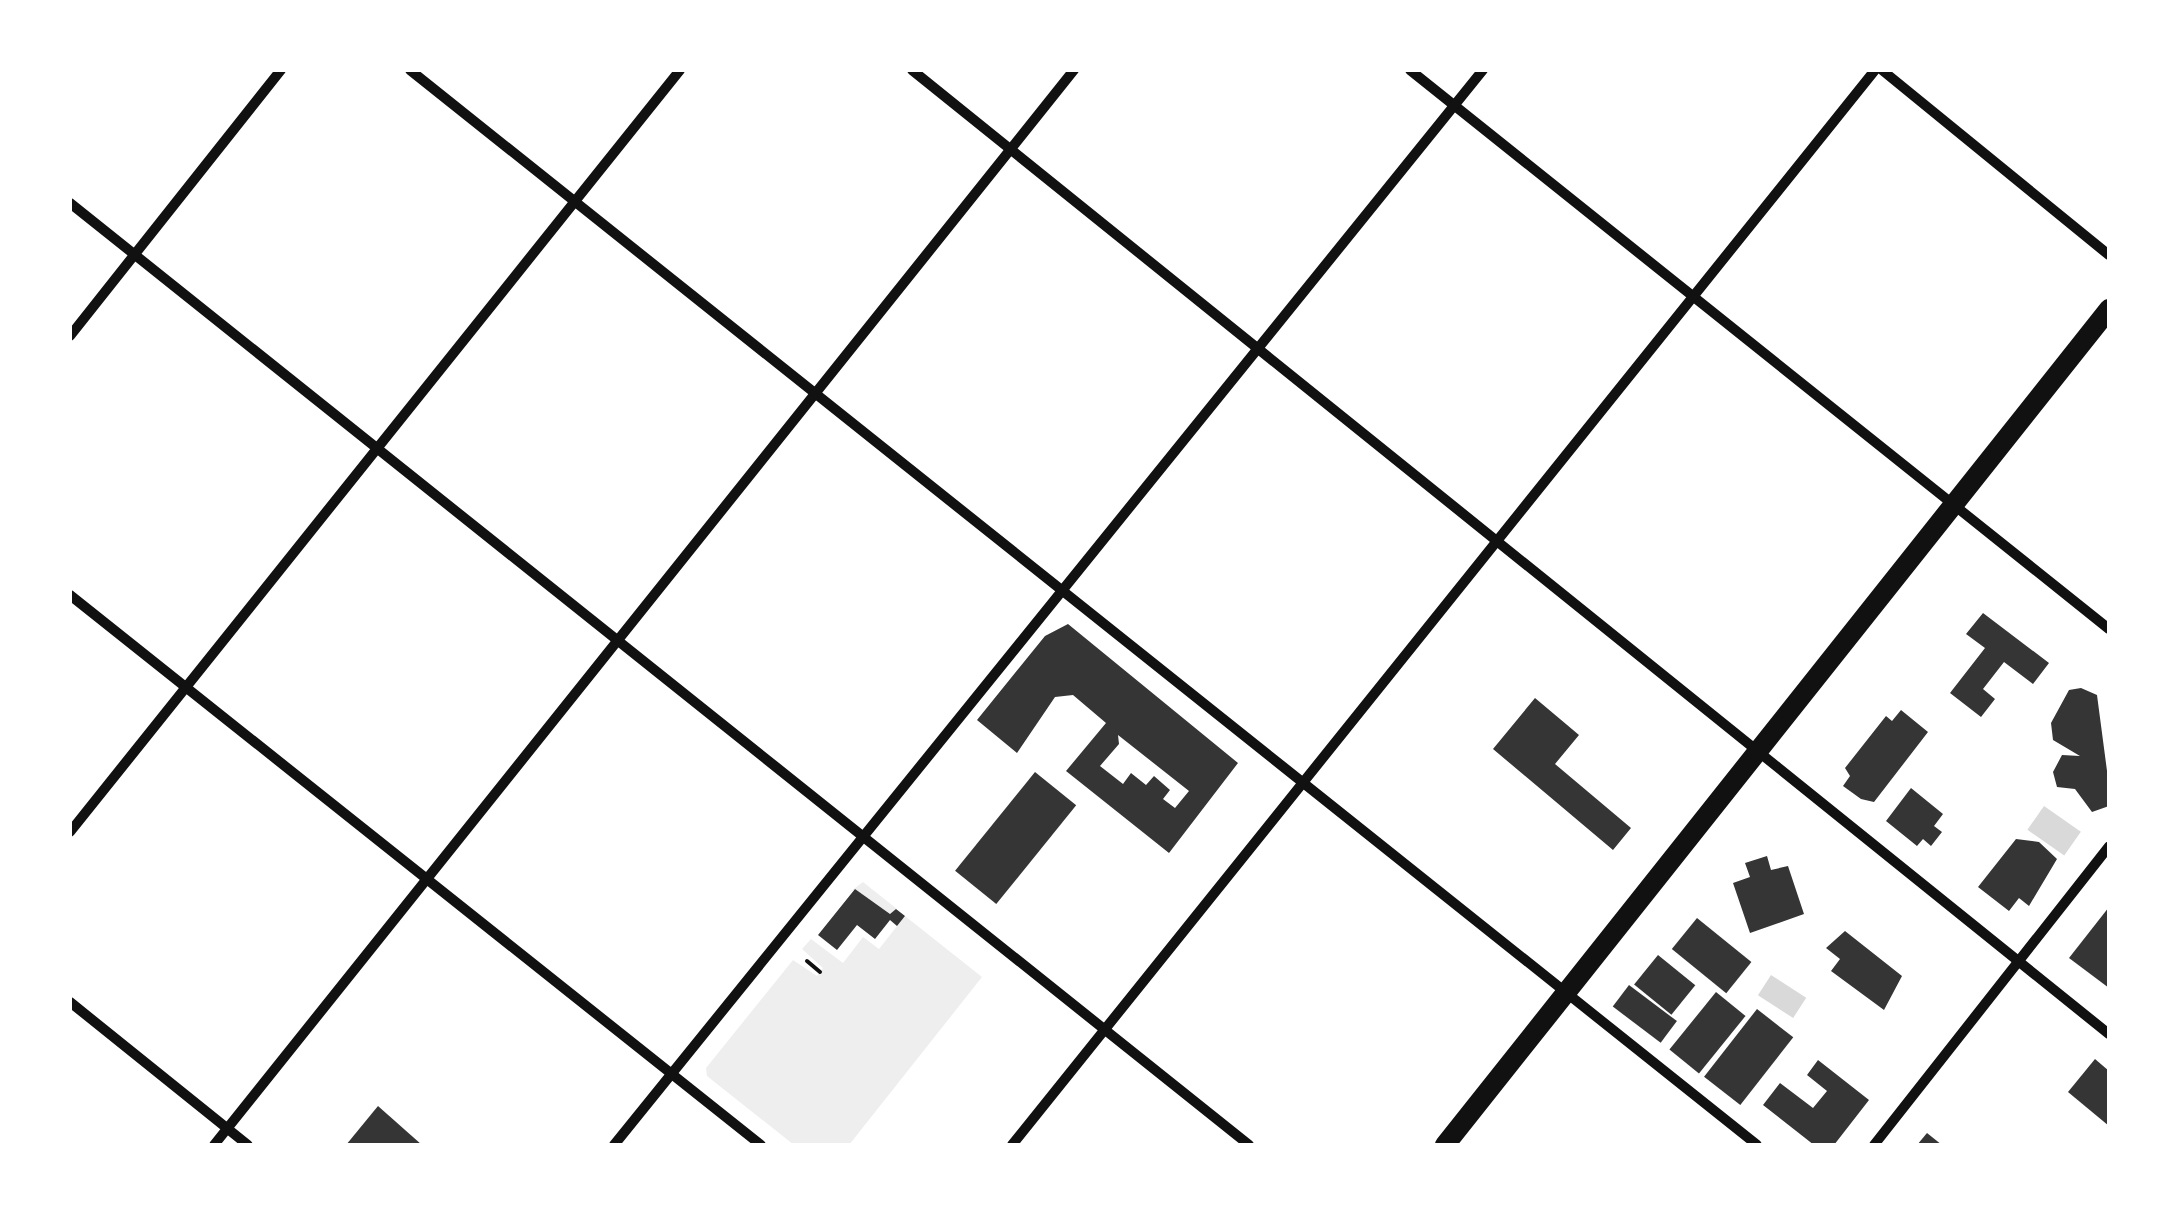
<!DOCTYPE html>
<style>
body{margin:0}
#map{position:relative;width:2179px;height:1215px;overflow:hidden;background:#fff;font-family:Roboto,sans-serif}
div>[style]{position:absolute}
.green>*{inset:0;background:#eee}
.water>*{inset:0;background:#d9d9d9;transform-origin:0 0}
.building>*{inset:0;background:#353535;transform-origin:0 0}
.path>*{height:4px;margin:-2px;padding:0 2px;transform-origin:2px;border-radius:2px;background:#111}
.minor>*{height:10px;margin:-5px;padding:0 5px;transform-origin:5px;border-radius:5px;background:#111}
.primary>*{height:20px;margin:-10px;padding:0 10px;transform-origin:10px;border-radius:10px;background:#111}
span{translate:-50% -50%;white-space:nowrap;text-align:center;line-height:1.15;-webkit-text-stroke:9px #fff;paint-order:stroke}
.frame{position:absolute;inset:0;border:72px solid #fff;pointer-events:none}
</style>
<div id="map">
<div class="green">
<div style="clip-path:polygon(863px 882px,897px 909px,890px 914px,855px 889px,847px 894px)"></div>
<div style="clip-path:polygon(905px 916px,982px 977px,849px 1145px,794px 1145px,707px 1076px,706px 1068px,793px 960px,817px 976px,823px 968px,802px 949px,811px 939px,843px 963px,863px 937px,879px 949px)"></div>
</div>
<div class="water">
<div style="left:2044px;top:806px;width:45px;height:29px;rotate:35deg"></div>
<div style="left:1771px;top:975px;width:42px;height:24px;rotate:33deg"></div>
</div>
<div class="building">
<div style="clip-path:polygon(1983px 613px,2049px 663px,2033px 684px,2004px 662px,1983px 689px,1995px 699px,1981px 717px,1950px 693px,1985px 648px,1966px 634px)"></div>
<div style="clip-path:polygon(evenodd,1068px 624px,1238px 763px,1169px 853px,1066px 771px,1106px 723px,1073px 695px,1055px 697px,1017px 753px,977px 720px,1045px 636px,1068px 624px,1118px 735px,1189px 791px,1175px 808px,1163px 799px,1170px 790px,1154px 776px,1146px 785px,1131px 773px,1123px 784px,1100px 766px,1119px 744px,1118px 735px)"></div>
<div style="clip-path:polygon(2081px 688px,2097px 695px,2109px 786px,2109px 806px,2092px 812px,2075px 789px,2057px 787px,2053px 772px,2062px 755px,2080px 756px,2053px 740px,2051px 723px,2069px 690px)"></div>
<div style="clip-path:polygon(1535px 698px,1579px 735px,1555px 764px,1631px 828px,1613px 850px,1493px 749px)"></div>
<div style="clip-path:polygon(1901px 710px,1928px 732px,1874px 802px,1861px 799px,1843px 786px,1850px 776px,1845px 768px,1886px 716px,1892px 721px)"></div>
<div style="left:1035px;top:772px;width:53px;height:127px;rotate:39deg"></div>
<div style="clip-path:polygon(1911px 788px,1943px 814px,1934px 826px,1942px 832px,1931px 846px,1923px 839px,1917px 846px,1886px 821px)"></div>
<div style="clip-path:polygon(2016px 839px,2039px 842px,2057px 859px,2029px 906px,2019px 898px,2009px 911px,1978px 887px)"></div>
<div style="clip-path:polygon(1767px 856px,1771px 870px,1788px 866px,1804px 914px,1750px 933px,1733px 883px,1750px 877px,1745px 863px)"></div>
<div style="clip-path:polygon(855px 889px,890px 914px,896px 909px,905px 916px,897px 926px,890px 920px,875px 939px,857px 925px,837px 950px,818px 935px)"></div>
<div style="clip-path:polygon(2109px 907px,2109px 988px,2069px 958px)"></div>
<div style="left:1697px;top:918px;width:70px;height:40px;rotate:39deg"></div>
<div style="clip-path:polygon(1845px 931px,1902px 976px,1884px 1010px,1831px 971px,1840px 959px,1826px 948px)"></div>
<div style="left:1658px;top:955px;width:48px;height:38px;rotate:39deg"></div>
<div style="left:1629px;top:985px;width:60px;height:27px;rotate:37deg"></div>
<div style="left:1716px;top:992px;width:38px;height:74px;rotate:39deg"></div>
<div style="left:1757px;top:1009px;width:46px;height:86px;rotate:38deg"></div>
<div style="clip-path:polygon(2095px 1059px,2109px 1071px,2109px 1126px,2068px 1092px)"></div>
<div style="clip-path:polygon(1818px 1060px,1869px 1100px,1834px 1145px,1814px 1145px,1763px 1105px,1780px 1083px,1813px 1108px,1827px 1091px,1807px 1075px)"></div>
<div style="clip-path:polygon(378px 1106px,422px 1145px,346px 1145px)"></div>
<div style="clip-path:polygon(1927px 1133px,1942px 1145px,1917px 1145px)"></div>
</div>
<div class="path">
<div style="left:807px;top:961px;width:17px;rotate:40deg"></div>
</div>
<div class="minor">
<div style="left:410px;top:70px;width:1723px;rotate:38.59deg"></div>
<div style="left:912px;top:70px;width:1537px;rotate:38.85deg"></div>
<div style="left:1410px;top:70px;width:895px;rotate:38.65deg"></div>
<div style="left:1882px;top:70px;width:293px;rotate:39.2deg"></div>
<div style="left:70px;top:203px;width:1509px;rotate:38.62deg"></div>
<div style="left:70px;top:336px;width:340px;rotate:-51.6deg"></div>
<div style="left:70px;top:595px;width:883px;rotate:38.52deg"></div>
<div style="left:70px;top:832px;width:976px;rotate:-51.32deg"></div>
<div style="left:70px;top:1002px;width:228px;rotate:38.8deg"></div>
<div style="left:214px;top:1145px;width:1377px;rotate:-51.34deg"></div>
<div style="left:614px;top:1145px;width:1382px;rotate:-51.05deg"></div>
<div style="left:1012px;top:1145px;width:1379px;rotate:-51.24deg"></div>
<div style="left:1874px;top:1145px;width:380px;rotate:-51.8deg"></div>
</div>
<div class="primary">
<div style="left:1445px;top:1145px;width:1068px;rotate:-51.54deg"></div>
</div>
<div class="frame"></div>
</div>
